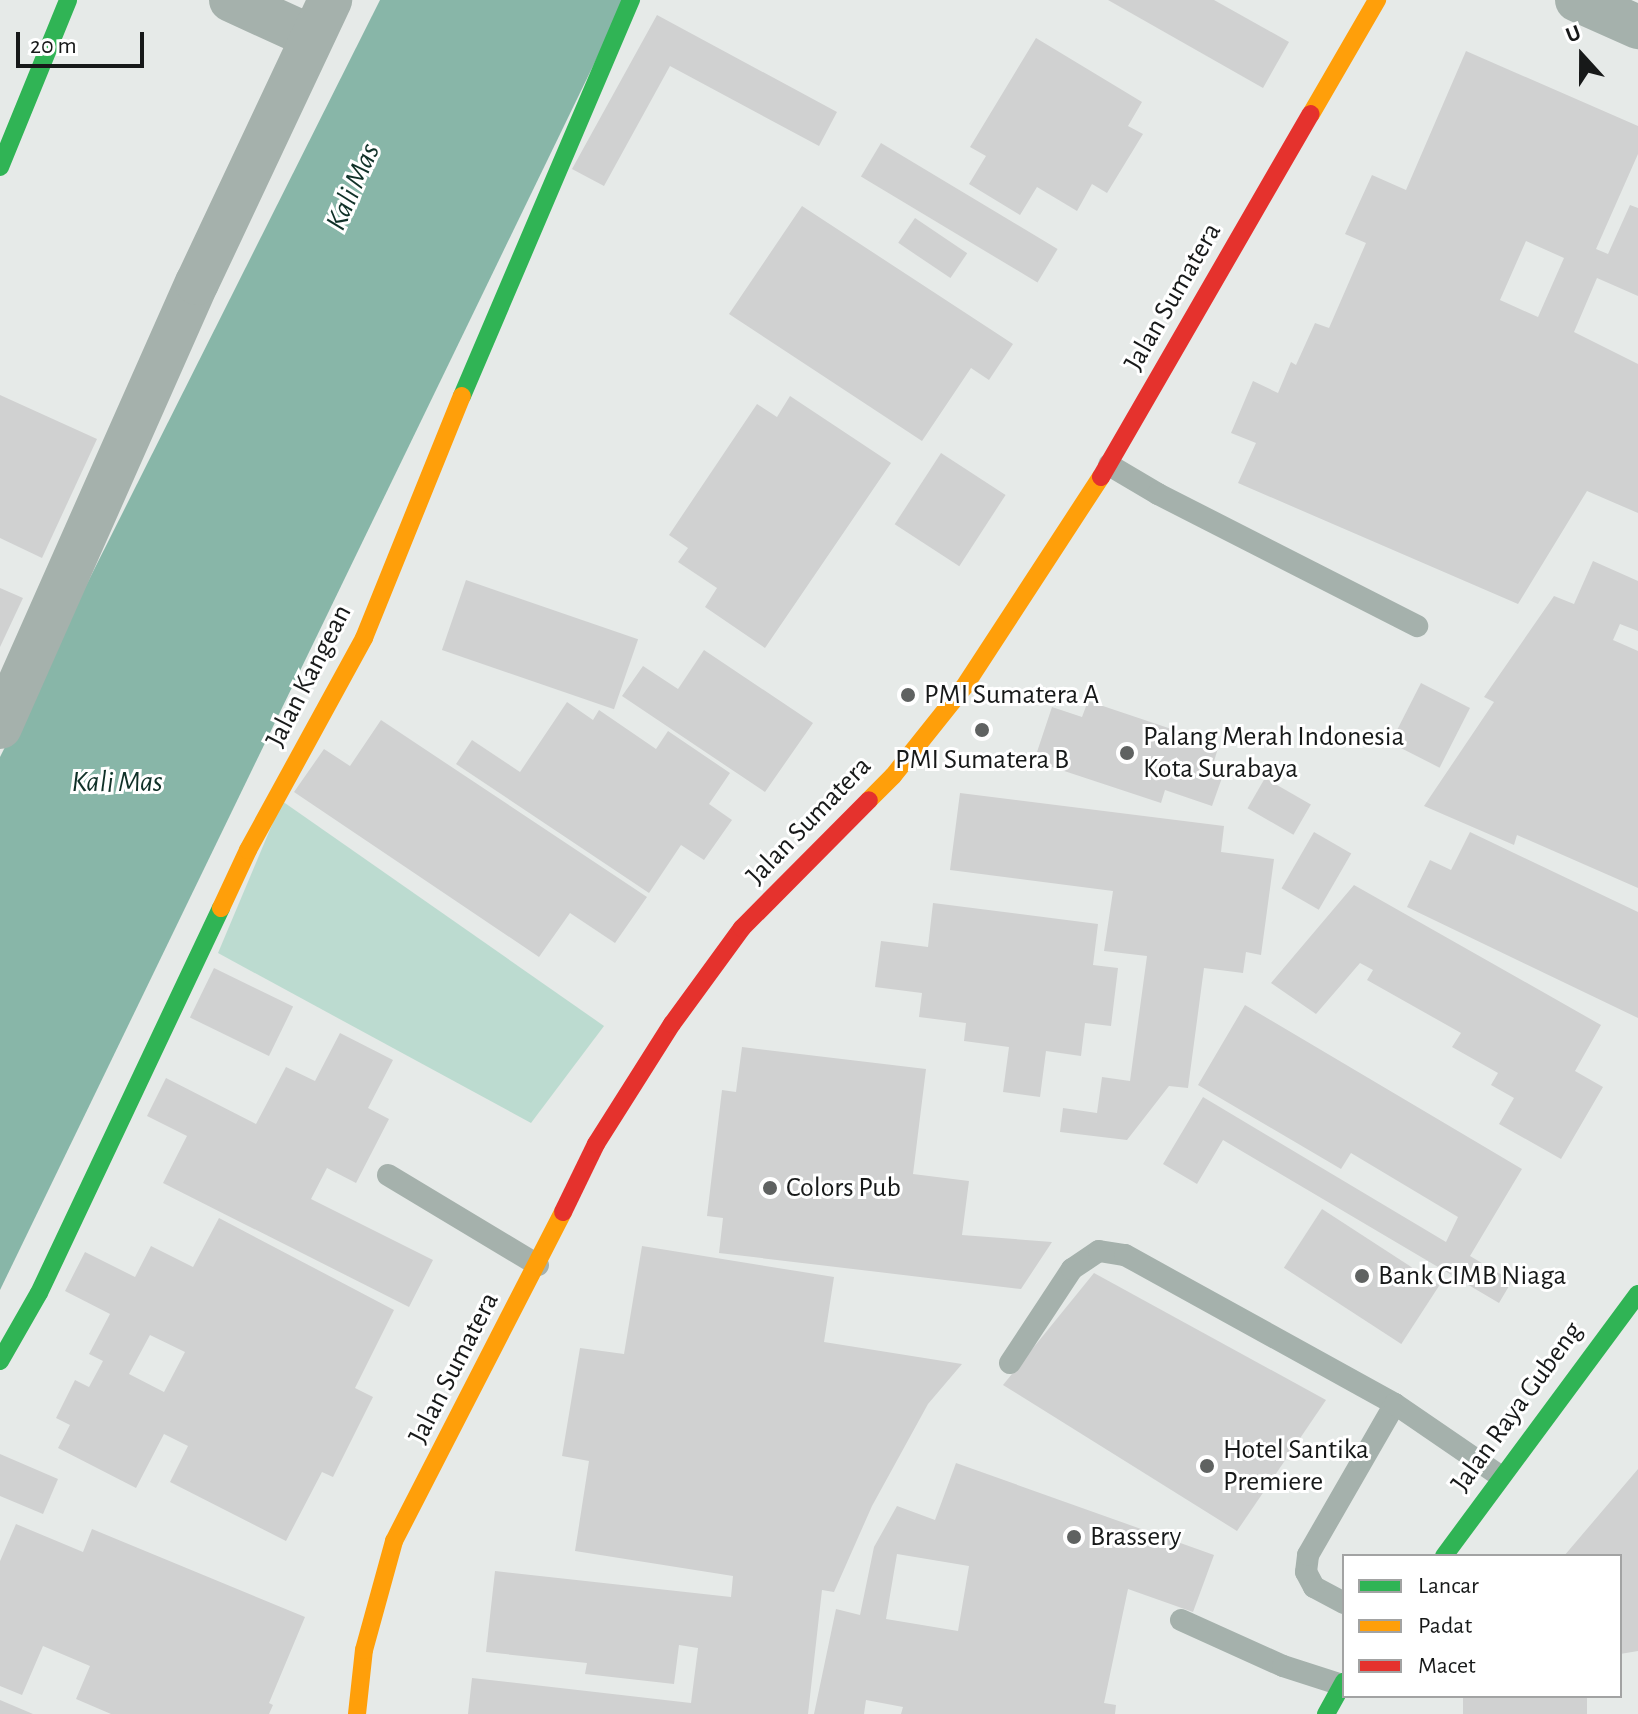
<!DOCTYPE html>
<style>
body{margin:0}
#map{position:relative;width:1638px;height:1714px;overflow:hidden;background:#e6eae8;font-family:"Alegreya Sans",sans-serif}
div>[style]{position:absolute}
.green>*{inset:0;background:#bcdbd0}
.water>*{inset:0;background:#88b6a8}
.building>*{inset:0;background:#d0d1d1;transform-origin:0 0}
.lane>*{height:22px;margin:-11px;padding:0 11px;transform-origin:11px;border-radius:11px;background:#a5b1ac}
.street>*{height:44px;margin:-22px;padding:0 22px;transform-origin:22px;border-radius:22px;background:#a5b1ac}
.fast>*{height:18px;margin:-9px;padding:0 9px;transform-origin:9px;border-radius:9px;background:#30b455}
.slow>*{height:18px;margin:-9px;padding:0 9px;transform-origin:9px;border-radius:9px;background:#ff9f0a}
.jam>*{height:18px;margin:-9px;padding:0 9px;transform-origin:9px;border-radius:9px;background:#e5322d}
.dots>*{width:22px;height:22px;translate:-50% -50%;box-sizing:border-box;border:4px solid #fff;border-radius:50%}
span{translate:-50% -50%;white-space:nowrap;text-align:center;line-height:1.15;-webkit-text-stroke:6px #fff;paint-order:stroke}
.street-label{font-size:28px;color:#171919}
.poi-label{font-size:28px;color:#171919}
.left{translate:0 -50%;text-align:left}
.water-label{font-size:30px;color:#0f3027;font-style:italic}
.legend{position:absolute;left:1342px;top:1554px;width:280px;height:144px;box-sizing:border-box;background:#fff;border:2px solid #a2a3a3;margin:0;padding:10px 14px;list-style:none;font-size:24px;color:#171919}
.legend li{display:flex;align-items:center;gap:16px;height:40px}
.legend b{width:40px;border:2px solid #a2a3a3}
.north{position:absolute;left:1542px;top:16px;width:80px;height:80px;-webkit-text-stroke:6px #fff;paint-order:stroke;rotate:339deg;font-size:22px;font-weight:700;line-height:32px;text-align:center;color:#171919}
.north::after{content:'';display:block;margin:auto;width:28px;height:36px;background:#171919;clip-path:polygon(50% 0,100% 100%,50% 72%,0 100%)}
.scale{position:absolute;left:16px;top:32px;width:128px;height:36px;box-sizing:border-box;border:4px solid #171919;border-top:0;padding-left:10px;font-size:24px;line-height:28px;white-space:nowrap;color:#171919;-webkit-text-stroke:6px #fff;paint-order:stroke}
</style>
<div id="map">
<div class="green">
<div style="clip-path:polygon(282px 801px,604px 1026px,531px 1123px,218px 953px)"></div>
</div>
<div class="water">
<div style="clip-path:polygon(380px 0,625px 0,0 1290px,0 757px)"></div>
</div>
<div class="building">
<div style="clip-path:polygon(1108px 0,1214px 0,1289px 42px,1263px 88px)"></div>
<div style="clip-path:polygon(657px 15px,837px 112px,819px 146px,670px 66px,604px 186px,572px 169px)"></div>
<div style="clip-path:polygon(1036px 38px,1142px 102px,1128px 126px,1143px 134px,1107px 193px,1092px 184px,1077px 211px,1037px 187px,1020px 215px,969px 184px,986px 156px,970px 147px)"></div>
<div style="clip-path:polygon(evenodd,1466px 51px,1638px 126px,1638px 154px,1596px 249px,1608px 254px,1630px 205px,1638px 208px,1638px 296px,1597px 278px,1574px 332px,1638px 364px,1638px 513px,1587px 491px,1518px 604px,1238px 483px,1256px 443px,1231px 433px,1253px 381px,1278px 393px,1291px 362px,1296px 365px,1315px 323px,1329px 328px,1366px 243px,1345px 234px,1372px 175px,1406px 190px,1466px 51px,1526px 241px,1564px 258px,1538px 317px,1500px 300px,1526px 241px)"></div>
<div style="left:881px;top:143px;width:206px;height:39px;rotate:31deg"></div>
<div style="clip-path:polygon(802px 206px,1013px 344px,989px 380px,971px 368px,922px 441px,729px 314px)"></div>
<div style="left:915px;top:218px;width:63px;height:30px;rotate:34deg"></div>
<div style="clip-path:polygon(0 395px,97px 439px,42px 558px,0 538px)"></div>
<div style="clip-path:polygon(790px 396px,891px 463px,765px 648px,705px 607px,717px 588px,678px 562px,688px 548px,669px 535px,757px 404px,777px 417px)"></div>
<div style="left:941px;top:453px;width:77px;height:85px;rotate:33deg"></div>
<div style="clip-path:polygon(1593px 561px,1638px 581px,1638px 631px,1620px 624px,1613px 640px,1638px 651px,1638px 888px,1517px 835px,1514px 845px,1424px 806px,1494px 702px,1484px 697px,1554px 596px,1574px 604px)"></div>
<div style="left:466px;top:580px;width:182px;height:74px;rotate:19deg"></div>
<div style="clip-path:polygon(0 588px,23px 598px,0 647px)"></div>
<div style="clip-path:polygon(704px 650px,813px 723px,765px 792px,622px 696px,643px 666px,678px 689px)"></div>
<div style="left:1421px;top:683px;width:55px;height:67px;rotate:27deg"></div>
<div style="clip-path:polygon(1088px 701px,1219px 745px,1211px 771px,1223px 775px,1212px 806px,1165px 790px,1161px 803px,1034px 761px,1052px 707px,1082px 717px)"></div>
<div style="clip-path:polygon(567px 702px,593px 720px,599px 710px,656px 749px,668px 731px,730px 773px,709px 804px,732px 820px,704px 860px,681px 845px,649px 893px,456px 764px,472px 740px,520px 772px)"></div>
<div style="clip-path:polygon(381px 720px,647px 897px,615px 943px,570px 913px,539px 957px,294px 792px,324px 749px,350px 766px)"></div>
<div style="left:1265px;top:778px;width:53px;height:35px;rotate:30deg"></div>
<div style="clip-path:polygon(960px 793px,1224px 826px,1221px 852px,1274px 859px,1261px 955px,1246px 952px,1243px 973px,1204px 968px,1188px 1088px,1169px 1086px,1127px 1140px,1060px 1132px,1063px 1108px,1097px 1113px,1102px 1077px,1130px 1081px,1147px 956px,1104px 951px,1113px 891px,950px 870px)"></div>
<div style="left:1314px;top:832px;width:43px;height:65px;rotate:30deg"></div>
<div style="clip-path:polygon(1470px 832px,1638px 912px,1638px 1018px,1407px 907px,1430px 860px,1451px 870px)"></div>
<div style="clip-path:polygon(1354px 885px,1601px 1025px,1575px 1071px,1603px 1087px,1561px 1159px,1499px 1124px,1514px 1098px,1491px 1085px,1498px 1073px,1452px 1047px,1461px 1033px,1367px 980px,1373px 970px,1360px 963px,1316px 1014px,1271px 983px)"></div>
<div style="clip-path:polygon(933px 903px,1098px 924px,1093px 965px,1118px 968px,1111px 1026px,1085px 1023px,1081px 1056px,1046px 1051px,1040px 1097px,1003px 1092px,1009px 1047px,964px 1041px,966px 1023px,919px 1017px,922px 993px,875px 987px,881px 941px,928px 947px)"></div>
<div style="left:214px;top:968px;width:88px;height:55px;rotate:26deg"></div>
<div style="clip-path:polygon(1245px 1005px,1522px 1169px,1470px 1256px,1512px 1281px,1499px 1303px,1223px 1140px,1197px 1184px,1163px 1164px,1203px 1097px,1446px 1242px,1458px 1217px,1351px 1153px,1341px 1169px,1198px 1085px)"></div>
<div style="clip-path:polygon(340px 1033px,393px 1060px,368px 1108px,389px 1119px,356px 1183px,327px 1168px,311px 1199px,433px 1260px,409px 1307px,163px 1183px,187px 1136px,147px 1116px,166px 1078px,256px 1124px,286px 1067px,315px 1081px)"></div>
<div style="clip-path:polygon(742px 1047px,926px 1069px,913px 1174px,969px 1181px,962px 1235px,1052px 1242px,1021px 1289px,719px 1253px,723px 1218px,707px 1216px,722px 1090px,736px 1092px)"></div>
<div style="left:1322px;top:1209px;width:140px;height:70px;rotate:33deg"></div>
<div style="clip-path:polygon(evenodd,219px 1218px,394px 1310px,355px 1388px,373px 1397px,333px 1477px,322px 1472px,286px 1541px,170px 1482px,188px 1446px,164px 1434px,136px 1488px,58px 1448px,70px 1425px,56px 1418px,75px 1380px,89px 1387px,103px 1361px,89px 1354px,110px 1314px,65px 1291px,85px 1252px,135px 1277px,151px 1246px,193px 1267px,219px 1218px,150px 1335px,185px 1352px,164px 1392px,129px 1374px,150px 1335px)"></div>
<div style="clip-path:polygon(642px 1246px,834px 1277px,824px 1342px,962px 1364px,928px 1404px,872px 1506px,834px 1592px,822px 1590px,808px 1714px,468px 1714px,472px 1678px,691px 1703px,698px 1648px,679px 1645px,674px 1684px,585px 1674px,587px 1663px,486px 1652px,495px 1571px,731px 1597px,733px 1576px,575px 1551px,589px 1461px,562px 1456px,580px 1348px,624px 1354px)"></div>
<div style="clip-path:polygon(1094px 1273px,1326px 1400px,1237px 1531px,1003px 1385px)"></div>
<div style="clip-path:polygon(0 1454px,58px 1479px,43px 1514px,0 1496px)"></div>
<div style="clip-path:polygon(evenodd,956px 1463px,1214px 1555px,1193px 1612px,1128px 1589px,1104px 1703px,1116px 1705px,1115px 1714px,901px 1714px,903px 1707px,866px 1700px,864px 1714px,814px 1714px,836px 1609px,860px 1615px,874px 1547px,897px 1506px,935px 1520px,956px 1463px,897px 1554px,969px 1566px,958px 1631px,886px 1619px,897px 1554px)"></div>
<div style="clip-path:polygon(1638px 1469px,1638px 1651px,1620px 1654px,1620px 1556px,1564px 1556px)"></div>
<div style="clip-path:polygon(16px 1524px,83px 1552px,92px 1529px,305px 1617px,269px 1703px,273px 1705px,269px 1714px,111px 1714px,76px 1699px,90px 1666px,43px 1646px,22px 1695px,0 1686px,0 1561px)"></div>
<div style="left:1463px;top:1696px;width:124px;height:18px"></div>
<div style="clip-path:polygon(0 1700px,33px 1714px,0 1714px)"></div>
</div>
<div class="lane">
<div style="left:1109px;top:465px;width:57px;rotate:30.6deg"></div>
<div style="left:1158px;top:494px;width:291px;rotate:27deg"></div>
<div style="left:388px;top:1175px;width:175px;rotate:31deg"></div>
<div style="left:1010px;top:1363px;width:113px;rotate:-56.6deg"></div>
<div style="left:1072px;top:1269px;width:32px;rotate:-34deg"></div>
<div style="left:1099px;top:1251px;width:26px;rotate:9deg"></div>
<div style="left:1125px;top:1255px;width:308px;rotate:28.9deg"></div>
<div style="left:1344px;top:1603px;width:34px;rotate:-152deg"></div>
<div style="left:1314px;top:1587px;width:17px;rotate:-118deg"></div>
<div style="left:1306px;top:1572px;width:17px;rotate:-83deg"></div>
<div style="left:1308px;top:1555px;width:174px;rotate:-60.1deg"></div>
<div style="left:1395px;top:1404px;width:127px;rotate:34.4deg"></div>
<div style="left:1181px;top:1620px;width:112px;rotate:24.3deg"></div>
<div style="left:1283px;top:1666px;width:62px;rotate:17.9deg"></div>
</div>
<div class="street">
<div style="left:231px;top:0;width:89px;rotate:24.6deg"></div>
<div style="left:1577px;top:0;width:67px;rotate:23.9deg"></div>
<div style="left:0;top:727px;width:486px;rotate:-66.1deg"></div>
<div style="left:197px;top:283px;width:313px;rotate:-64.8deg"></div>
</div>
<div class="fast">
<div style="left:0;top:167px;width:180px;rotate:-67.8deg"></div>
<div style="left:462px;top:396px;width:431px;rotate:-66.9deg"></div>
<div style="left:0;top:1361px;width:78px;rotate:-60.2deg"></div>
<div style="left:39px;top:1293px;width:426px;rotate:-64.7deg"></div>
<div style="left:1444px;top:1556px;width:326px;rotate:-53.5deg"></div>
<div style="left:1326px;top:1714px;width:37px;rotate:-61deg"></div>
</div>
<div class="slow">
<div style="left:1311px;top:114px;width:132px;rotate:-59.9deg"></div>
<div style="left:869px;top:800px;width:34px;rotate:-45deg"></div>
<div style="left:893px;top:776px;width:114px;rotate:-51.4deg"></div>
<div style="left:964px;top:687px;width:251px;rotate:-56.9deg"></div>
<div style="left:221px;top:908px;width:64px;rotate:-65deg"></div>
<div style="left:248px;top:850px;width:242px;rotate:-61.3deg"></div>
<div style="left:364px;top:638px;width:261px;rotate:-68deg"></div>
<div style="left:357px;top:1714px;width:64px;rotate:-83.8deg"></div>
<div style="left:364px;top:1650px;width:113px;rotate:-74.6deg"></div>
<div style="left:394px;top:1541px;width:370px;rotate:-62.8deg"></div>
</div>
<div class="jam">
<div style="left:1101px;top:477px;width:419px;rotate:-60deg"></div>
<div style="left:563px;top:1212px;width:76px;rotate:-64.1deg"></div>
<div style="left:596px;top:1144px;width:142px;rotate:-57.7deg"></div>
<div style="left:672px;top:1024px;width:119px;rotate:-53.9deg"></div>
<div style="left:742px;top:928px;width:180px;rotate:-45.2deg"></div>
</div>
<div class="dots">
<div style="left:908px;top:695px;background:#5f6261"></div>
<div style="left:982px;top:730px;background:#5f6261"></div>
<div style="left:1127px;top:753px;background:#5f6261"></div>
<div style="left:770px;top:1188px;background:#5f6261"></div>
<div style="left:1362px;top:1276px;background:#5f6261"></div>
<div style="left:1207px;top:1466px;background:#5f6261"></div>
<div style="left:1074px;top:1537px;background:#5f6261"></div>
</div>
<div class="street-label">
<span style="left:1173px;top:297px;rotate:-60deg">Jalan Sumatera</span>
<span style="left:309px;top:676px;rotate:-63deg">Jalan Kangean</span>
<span style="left:809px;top:821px;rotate:-46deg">Jalan Sumatera</span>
<span style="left:454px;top:1368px;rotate:-63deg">Jalan Sumatera</span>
<span style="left:1517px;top:1407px;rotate:-54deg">Jalan Raya Gubeng</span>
</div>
<div class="poi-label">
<span class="left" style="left:924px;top:695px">PMI Sumatera A</span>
<span class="left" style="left:1143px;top:753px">Palang Merah Indonesia<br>Kota Surabaya</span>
<span style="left:982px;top:760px">PMI Sumatera B</span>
<span class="left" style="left:786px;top:1188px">Colors Pub</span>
<span class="left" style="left:1378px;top:1276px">Bank CIMB Niaga</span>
<span class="left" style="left:1223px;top:1466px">Hotel Santika<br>Premiere</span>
<span class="left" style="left:1090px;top:1537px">Brassery</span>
</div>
<div class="water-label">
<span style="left:353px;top:187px;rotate:-66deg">Kali Mas</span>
<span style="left:117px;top:782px">Kali Mas</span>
</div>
<ul class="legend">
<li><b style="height:10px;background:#30b455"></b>Lancar</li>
<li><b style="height:10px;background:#ff9f0a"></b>Padat</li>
<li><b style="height:10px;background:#e5322d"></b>Macet</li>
</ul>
<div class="north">U</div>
<div class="scale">20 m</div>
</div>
